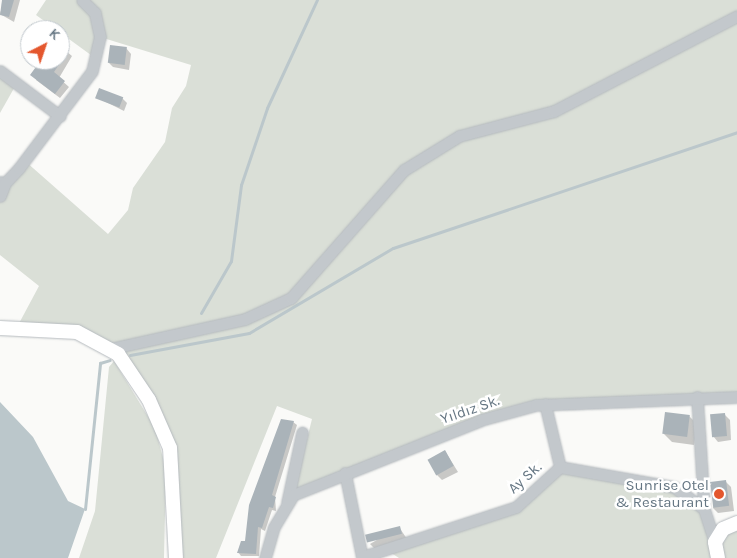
<!DOCTYPE html>
<meta charset="utf-8">
<style>
body{margin:0}
#map{position:relative;width:737px;height:558px;overflow:hidden;background:#fafaf8;font-family:Karla,sans-serif}
div>[style]{position:absolute}
.green>*{inset:0;background:#dadfd7}
.water>*{inset:0;background:#bbc7cb}
.shadow>*{inset:0;background:#0003}
.stream>*{height:3px;margin:-1.5px;padding:0 1.5px;transform-origin:1.5px;border-radius:1.5px;background:#bbc7cb}
.building>*{inset:0;background:#aab3b9;transform-origin:0 0}
.roads{filter:drop-shadow(0 0 1px #b5babe) drop-shadow(0 0 1px #b5babe)}
.minor>*{height:11px;margin:-5.5px;padding:0 5.5px;transform-origin:5.5px;border-radius:5.5px;background:#c3c8cc}
.major>*{height:14px;margin:-7px;padding:0 7px;transform-origin:7px;border-radius:7px;background:#fff}
.dots>*{width:14px;height:14px;translate:-50% -50%;box-sizing:border-box;border:2px solid #fff;border-radius:50%}
span{translate:-50% -50%;white-space:nowrap;text-align:center;line-height:1.15;-webkit-text-stroke:5px #fff;paint-order:stroke}
.street-label{font-size:15px;color:#657683}
.poi-label{font-size:15px;color:#657683}
.right{translate:-100% -50%;text-align:right}
.north{position:absolute;left:20px;top:20px;width:50px;height:50px;box-sizing:border-box;background:#fff;border:1px solid #c1c8cd;border-radius:50%;rotate:41deg;font-size:14px;font-weight:700;line-height:20px;text-align:center;color:#657683}
.north::after{content:'';display:block;margin:auto;width:18px;height:22px;background:#e4572e;clip-path:polygon(50% 0,100% 100%,50% 72%,0 100%)}
</style>
<div id="map">
<div class="green">
<div style="clip-path:polygon(46px 0,737px 0,737px 397px,536px 405px,293px 495px,312px 419px,277px 406px,216px 558px,176px 558px,170px 448px,118px 354px,77px 332px,16px 329px,39px 286px,0 255px,0 196px,25px 161px,108px 234px,128px 210px,133px 188px,165px 142px,172px 108px,186px 86px,191px 65px,100px 37px,95px 58px,36px 15px)"></div>
<div style="clip-path:polygon(0 71px,17px 83px,0 113px)"></div>
<div style="clip-path:polygon(114px 361px,155px 428px,166px 469px,164px 558px,79px 558px,95px 511px,109px 367px)"></div>
<div style="clip-path:polygon(560px 467px,674px 487px,704px 509px,715px 542px,737px 523px,737px 558px,399px 558px,385px 549px,516px 507px)"></div>
</div>
<div class="water">
<div style="clip-path:polygon(0 402px,33px 437px,68px 501px,85px 509px,68px 558px,0 558px)"></div>
</div>
<div class="shadow">
<div style="clip-path:polygon(4px 0,20px 0,14px 22px,0 14px)"></div>
<div style="clip-path:polygon(60px 46px,72px 56px,59px 78px,69px 87px,60px 98px,36px 80px,41px 60px,60px 60px)"></div>
<div style="clip-path:polygon(126px 48px,131px 54px,129px 70px,113px 67px,108px 62px)"></div>
<div style="clip-path:polygon(96px 97px,122px 98px,127px 103px,124px 111px)"></div>
<div style="clip-path:polygon(724px 414px,730px 420px,731px 440px,718px 442px,713px 436px)"></div>
<div style="clip-path:polygon(689px 416px,697px 424px,694px 445px,672px 442px,664px 434px)"></div>
<div style="clip-path:polygon(293px 422px,297px 425px,275px 497px,276px 511px,272px 510px,265px 531px,261px 529px,259px 556px,241px 556px,238px 552px,247px 543px)"></div>
<div style="clip-path:polygon(445px 451px,458px 472px,442px 480px,437px 475px)"></div>
<div style="clip-path:polygon(726px 482px,731px 487px,734px 511px,718px 513px,713px 508px)"></div>
<div style="clip-path:polygon(399px 527px,407px 539px,375px 549px,370px 544px)"></div>
</div>
<div class="stream">
<div style="left:201px;top:313px;width:60px;rotate:-60deg"></div>
<div style="left:231px;top:261px;width:77px;rotate:-82.5deg"></div>
<div style="left:241px;top:185px;width:81px;rotate:-71.3deg"></div>
<div style="left:267px;top:108px;width:119px;rotate:-65.2deg"></div>
<div style="left:130px;top:355px;width:121px;rotate:-10.5deg"></div>
<div style="left:249px;top:333px;width:167px;rotate:-30.6deg"></div>
<div style="left:393px;top:248px;width:363px;rotate:-18.6deg"></div>
<div style="left:85px;top:509px;width:147px;rotate:-84.1deg"></div>
<div style="left:100px;top:363px;width:10px;rotate:-17deg"></div>
</div>
<div class="building">
<div style="clip-path:polygon(2px 0,14px 0,9px 17px,0 15px)"></div>
<div style="left:110px;top:45px;width:17px;height:18px;rotate:7deg"></div>
<div style="clip-path:polygon(41px 60px,62px 60px,54px 72px,65px 81px,55px 94px,30px 75px)"></div>
<div style="left:99px;top:88px;width:26px;height:11px;rotate:21deg"></div>
<div style="left:665px;top:412px;width:25px;height:22px;rotate:7deg"></div>
<div style="left:725px;top:413px;width:23px;height:15px;rotate:85deg"></div>
<div style="clip-path:polygon(281px 419px,294px 421px,272px 495px,276px 497px,273px 508px,269px 507px,262px 528px,258px 527px,256px 554px,237px 553px,241px 541px,245px 541px,249px 505px)"></div>
<div style="left:445px;top:450px;width:18px;height:20px;rotate:61deg"></div>
<div style="left:726px;top:480px;width:26px;height:16px;rotate:83deg"></div>
<div style="left:400px;top:526px;width:8px;height:36px;rotate:76deg"></div>
</div>
<div class="roads">
<div class="minor">
<div style="left:0;top:71px;width:75px;rotate:36.9deg"></div>
<div style="left:0;top:182px;width:5px;rotate:11deg"></div>
<div style="left:5px;top:183px;width:21px;rotate:-47deg"></div>
<div style="left:19px;top:168px;width:121px;rotate:-53deg"></div>
<div style="left:92px;top:71px;width:35px;rotate:-77deg"></div>
<div style="left:100px;top:37px;width:25px;rotate:-102deg"></div>
<div style="left:95px;top:13px;width:18px;rotate:-135deg"></div>
<div style="left:0;top:196px;width:14px;rotate:-69deg"></div>
<div style="left:109px;top:349px;width:139px;rotate:-12.4deg"></div>
<div style="left:245px;top:319px;width:51px;rotate:-24.5deg"></div>
<div style="left:291px;top:298px;width:171px;rotate:-48.6deg"></div>
<div style="left:404px;top:170px;width:65px;rotate:-31.7deg"></div>
<div style="left:459px;top:136px;width:98px;rotate:-14.7deg"></div>
<div style="left:554px;top:111px;width:206px;rotate:-27.4deg"></div>
<div style="left:697px;top:397px;width:112px;rotate:86.4deg"></div>
<div style="left:704px;top:509px;width:35px;rotate:72deg"></div>
<div style="left:545px;top:404px;width:65px;rotate:76.6deg"></div>
<div style="left:560px;top:467px;width:116px;rotate:10deg"></div>
<div style="left:674px;top:487px;width:37px;rotate:36deg"></div>
<div style="left:345px;top:473px;width:86px;rotate:78.6deg"></div>
<div style="left:362px;top:557px;width:162px;rotate:-18deg"></div>
<div style="left:516px;top:507px;width:59px;rotate:-42.3deg"></div>
<div style="left:287px;top:503px;width:72px;rotate:-77.9deg"></div>
<div style="left:265px;top:558px;width:32px;rotate:-74deg"></div>
<div style="left:274px;top:527px;width:37px;rotate:-59deg"></div>
<div style="left:293px;top:495px;width:202px;rotate:-21.7deg"></div>
<div style="left:481px;top:420px;width:57px;rotate:-15.3deg"></div>
<div style="left:536px;top:405px;width:201px;rotate:-2.3deg"></div>
</div>
<div class="major">
<div style="left:0;top:328px;width:77px;rotate:3deg"></div>
<div style="left:77px;top:332px;width:47px;rotate:28.2deg"></div>
<div style="left:118px;top:354px;width:55px;rotate:56deg"></div>
<div style="left:149px;top:400px;width:52px;rotate:66.4deg"></div>
<div style="left:170px;top:448px;width:110px;rotate:86.9deg"></div>
<div style="left:718px;top:558px;width:16px;rotate:-101deg"></div>
<div style="left:715px;top:542px;width:15px;rotate:-58deg"></div>
<div style="left:723px;top:529px;width:15px;rotate:-23deg"></div>
</div>
</div>
<div class="dots">
<div style="left:719px;top:494px;background:#e4572e"></div>
</div>
<div class="street-label">
<span style="left:470px;top:410px;rotate:-19deg">Yıldız Sk.</span>
<span style="left:525px;top:478px;rotate:-42deg">Ay Sk.</span>
</div>
<div class="poi-label">
<span class="right" style="left:709px;top:494px">Sunrise Otel<br>&amp; Restaurant</span>
</div>
<div class="north">K</div>
</div>
